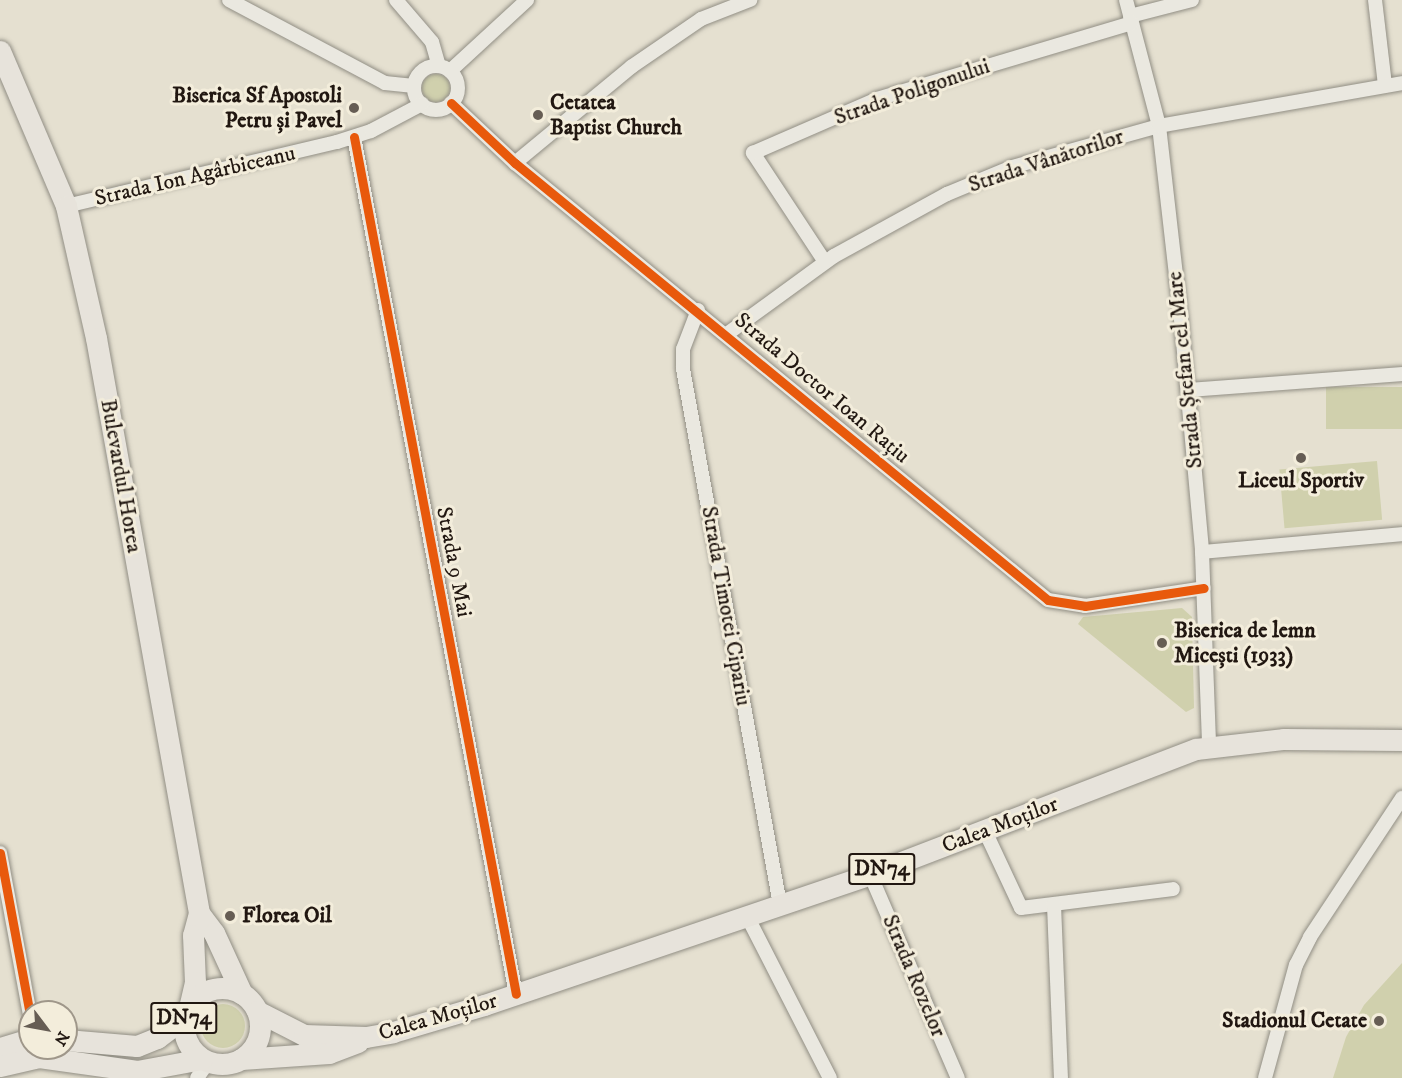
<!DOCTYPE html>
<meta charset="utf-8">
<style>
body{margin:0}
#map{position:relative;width:1402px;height:1078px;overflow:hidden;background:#e5e0d0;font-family:"IM FELL DW Pica",serif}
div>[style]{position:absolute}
.green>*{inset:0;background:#d0d0ad;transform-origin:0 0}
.round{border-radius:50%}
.roads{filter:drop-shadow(0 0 2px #918e84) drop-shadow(0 0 2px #918e84)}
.minor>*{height:14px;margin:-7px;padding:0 7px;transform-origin:7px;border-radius:7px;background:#eae8e0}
.minor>.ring{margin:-7px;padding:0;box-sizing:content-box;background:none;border:14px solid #eae8e0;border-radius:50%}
.primary>*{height:21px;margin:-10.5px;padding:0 10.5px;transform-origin:10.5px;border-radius:10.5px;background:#e7e3db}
.primary>.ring{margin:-10.5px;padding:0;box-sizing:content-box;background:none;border:21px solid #e7e3db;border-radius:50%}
.cycleway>*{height:9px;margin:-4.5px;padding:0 4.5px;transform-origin:4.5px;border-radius:4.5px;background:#e8590c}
.dots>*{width:16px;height:16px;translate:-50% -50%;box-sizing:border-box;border:3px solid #f3eddb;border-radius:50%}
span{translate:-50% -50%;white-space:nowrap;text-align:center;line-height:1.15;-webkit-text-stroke:6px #f3eddb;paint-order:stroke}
.shield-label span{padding:2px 4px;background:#f3eddb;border:2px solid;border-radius:4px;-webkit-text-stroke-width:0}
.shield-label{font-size:21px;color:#211711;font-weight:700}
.street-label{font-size:22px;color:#211711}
.poi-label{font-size:22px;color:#211711;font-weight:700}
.right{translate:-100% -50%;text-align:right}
.left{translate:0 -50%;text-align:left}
.north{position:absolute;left:18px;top:1000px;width:60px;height:60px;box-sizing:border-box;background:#f3eddb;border:2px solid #9f978a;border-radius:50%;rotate:122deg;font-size:16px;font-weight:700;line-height:24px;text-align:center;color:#211711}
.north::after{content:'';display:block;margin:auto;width:21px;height:27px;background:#665d54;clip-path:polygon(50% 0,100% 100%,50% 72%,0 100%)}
</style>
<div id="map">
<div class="green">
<div class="round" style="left:422px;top:74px;width:28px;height:28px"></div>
<div style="left:1402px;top:387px;width:42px;height:76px;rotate:90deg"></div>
<div style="left:1377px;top:461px;width:59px;height:98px;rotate:85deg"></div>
<div style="clip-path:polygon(1182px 608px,1192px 617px,1194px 708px,1186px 712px,1078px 624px,1083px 617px)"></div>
<div style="clip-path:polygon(1402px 963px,1402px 1078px,1333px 1078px,1346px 1037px,1364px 1005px)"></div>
<div class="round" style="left:201px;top:1004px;width:44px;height:44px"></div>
</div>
<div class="roads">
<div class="minor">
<div style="left:229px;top:0;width:177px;rotate:28deg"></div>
<div style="left:385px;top:83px;width:29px;rotate:6deg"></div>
<div style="left:396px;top:0;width:55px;rotate:49.4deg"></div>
<div style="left:432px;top:42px;width:25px;rotate:74deg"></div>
<div style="left:1126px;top:0;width:130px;rotate:75.3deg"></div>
<div style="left:1159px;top:126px;width:194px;rotate:83.5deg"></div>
<div style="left:1181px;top:319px;width:234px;rotate:84.8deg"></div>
<div style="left:1202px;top:552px;width:194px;rotate:87.9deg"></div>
<div style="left:1375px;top:0;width:86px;rotate:83.3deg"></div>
<div style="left:1130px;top:16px;width:64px;rotate:-14.5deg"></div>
<div class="ring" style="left:414px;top:66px;width:30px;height:30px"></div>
<div style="left:450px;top:71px;width:105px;rotate:-42.7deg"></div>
<div style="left:451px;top:103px;width:88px;rotate:43.2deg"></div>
<div style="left:515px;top:163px;width:689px;rotate:39.35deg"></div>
<div style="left:1048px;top:600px;width:37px;rotate:9deg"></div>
<div style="left:1085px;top:606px;width:120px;rotate:-8.6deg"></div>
<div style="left:354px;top:137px;width:872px;rotate:79.3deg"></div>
<div style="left:515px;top:163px;width:151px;rotate:-39.6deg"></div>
<div style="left:631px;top:67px;width:85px;rotate:-34.4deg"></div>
<div style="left:701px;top:19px;width:53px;rotate:-21.2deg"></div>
<div style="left:66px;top:206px;width:278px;rotate:-13.3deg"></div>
<div style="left:337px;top:142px;width:36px;rotate:-18deg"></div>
<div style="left:371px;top:131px;width:58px;rotate:-27.9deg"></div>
<div style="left:825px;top:262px;width:131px;rotate:-123.4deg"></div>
<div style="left:753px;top:153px;width:135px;rotate:-23.5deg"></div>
<div style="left:877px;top:99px;width:266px;rotate:-16.6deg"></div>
<div style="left:698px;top:310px;width:42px;rotate:111deg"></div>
<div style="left:683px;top:349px;width:20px;rotate:90deg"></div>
<div style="left:683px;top:369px;width:545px;rotate:79.74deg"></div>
<div style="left:727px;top:334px;width:132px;rotate:-36.1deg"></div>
<div style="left:834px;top:256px;width:129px;rotate:-28.8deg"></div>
<div style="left:947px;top:194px;width:70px;rotate:-22.6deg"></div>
<div style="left:1012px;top:167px;width:153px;rotate:-15.6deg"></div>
<div style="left:1159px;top:126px;width:247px;rotate:-10deg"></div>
<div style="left:1189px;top:390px;width:214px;rotate:-4.3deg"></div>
<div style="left:1202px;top:552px;width:201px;rotate:-5.1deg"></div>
<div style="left:985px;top:831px;width:85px;rotate:64.9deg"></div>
<div style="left:1021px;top:908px;width:153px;rotate:-7.1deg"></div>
<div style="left:0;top:853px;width:165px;rotate:79.5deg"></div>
<div style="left:870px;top:874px;width:222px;rotate:66.7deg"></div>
<div style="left:1054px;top:905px;width:173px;rotate:87.7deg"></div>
<div style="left:747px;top:916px;width:182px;rotate:62.9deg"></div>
<div style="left:197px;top:1078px;width:19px;rotate:-55deg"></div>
<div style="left:1265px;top:1078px;width:117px;rotate:-74.7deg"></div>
<div style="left:1296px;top:965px;width:31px;rotate:-63deg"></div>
<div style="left:1310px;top:937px;width:167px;rotate:-56.5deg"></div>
</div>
<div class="primary">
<div style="left:0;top:51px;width:168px;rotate:66.9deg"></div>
<div style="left:66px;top:206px;width:135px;rotate:77.2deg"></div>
<div style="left:96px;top:338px;width:584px;rotate:79.84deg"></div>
<div style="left:199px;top:913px;width:23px;rotate:105deg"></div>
<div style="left:193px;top:935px;width:47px;rotate:87.6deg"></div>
<div style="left:195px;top:982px;width:26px;rotate:103deg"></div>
<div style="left:199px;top:913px;width:25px;rotate:53deg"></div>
<div style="left:214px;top:933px;width:67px;rotate:65.3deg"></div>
<div class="ring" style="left:184px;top:988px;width:55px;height:55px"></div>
<div style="left:257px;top:1011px;width:53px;rotate:27.1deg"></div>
<div style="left:304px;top:1035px;width:62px;rotate:1.8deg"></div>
<div style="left:366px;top:1037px;width:27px;rotate:-10deg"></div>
<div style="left:393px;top:1032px;width:95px;rotate:-16.5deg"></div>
<div style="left:484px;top:1005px;width:408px;rotate:-18.7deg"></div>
<div style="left:870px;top:874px;width:349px;rotate:-21deg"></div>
<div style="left:1196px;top:749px;width:89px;rotate:-6.5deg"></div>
<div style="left:1284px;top:739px;width:118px;rotate:0.5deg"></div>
<div style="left:66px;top:1040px;width:71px;rotate:4.8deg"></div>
<div style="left:137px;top:1046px;width:22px;rotate:-22deg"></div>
<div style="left:157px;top:1038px;width:34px;rotate:-37deg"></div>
<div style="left:0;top:1048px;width:31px;rotate:-17deg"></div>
<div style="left:241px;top:1059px;width:88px;rotate:-3.9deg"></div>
<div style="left:329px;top:1053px;width:31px;rotate:-21deg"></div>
<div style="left:0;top:1066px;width:40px;rotate:-13deg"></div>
<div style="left:39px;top:1057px;width:99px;rotate:8.1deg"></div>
<div style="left:137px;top:1071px;width:66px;rotate:-10.5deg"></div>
</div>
</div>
<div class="cycleway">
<div style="left:451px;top:103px;width:88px;rotate:43.2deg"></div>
<div style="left:515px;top:163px;width:689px;rotate:39.35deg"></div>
<div style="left:1048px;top:600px;width:37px;rotate:9deg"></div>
<div style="left:1085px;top:606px;width:120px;rotate:-8.6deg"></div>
<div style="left:354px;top:137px;width:872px;rotate:79.3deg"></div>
<div style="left:0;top:853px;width:165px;rotate:79.5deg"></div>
</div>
<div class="dots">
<div style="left:354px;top:108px;background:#665d54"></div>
<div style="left:538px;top:115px;background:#665d54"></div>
<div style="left:1301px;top:458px;background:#665d54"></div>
<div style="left:1162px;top:643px;background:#665d54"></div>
<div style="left:230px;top:916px;background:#665d54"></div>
<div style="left:1379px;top:1021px;background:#665d54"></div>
</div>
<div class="shield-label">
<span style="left:882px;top:869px">DN74</span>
<span style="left:184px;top:1018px">DN74</span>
</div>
<div class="street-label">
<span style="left:912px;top:92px;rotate:-19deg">Strada Poligonului</span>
<span style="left:1046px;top:161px;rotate:-18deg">Strada Vânătorilor</span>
<span style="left:195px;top:176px;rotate:-13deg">Strada Ion Agârbiceanu</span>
<span style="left:1185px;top:370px;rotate:-96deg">Strada Ștefan cel Mare</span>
<span style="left:822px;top:388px;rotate:40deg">Strada Doctor Ioan Rațiu</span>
<span style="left:121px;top:476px;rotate:80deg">Bulevardul Horea</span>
<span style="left:454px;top:562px;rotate:79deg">Strada 9 Mai</span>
<span style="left:726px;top:606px;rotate:80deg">Strada Timotei Cipariu</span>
<span style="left:1000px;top:825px;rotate:-21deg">Calea Moților</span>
<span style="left:914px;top:976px;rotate:67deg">Strada Rozelor</span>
<span style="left:438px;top:1017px;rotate:-16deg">Calea Moților</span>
</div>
<div class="poi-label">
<span class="right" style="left:342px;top:108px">Biserica Sf Apostoli<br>Petru și Pavel</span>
<span class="left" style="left:550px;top:115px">Cetatea<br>Baptist Church</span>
<span style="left:1301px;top:481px">Liceul Sportiv</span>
<span class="left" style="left:1174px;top:643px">Biserica de lemn<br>Micești (1933)</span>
<span class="left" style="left:242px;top:916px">Florea Oil</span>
<span class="right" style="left:1367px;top:1021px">Stadionul Cetate</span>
</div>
<div class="north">N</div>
</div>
